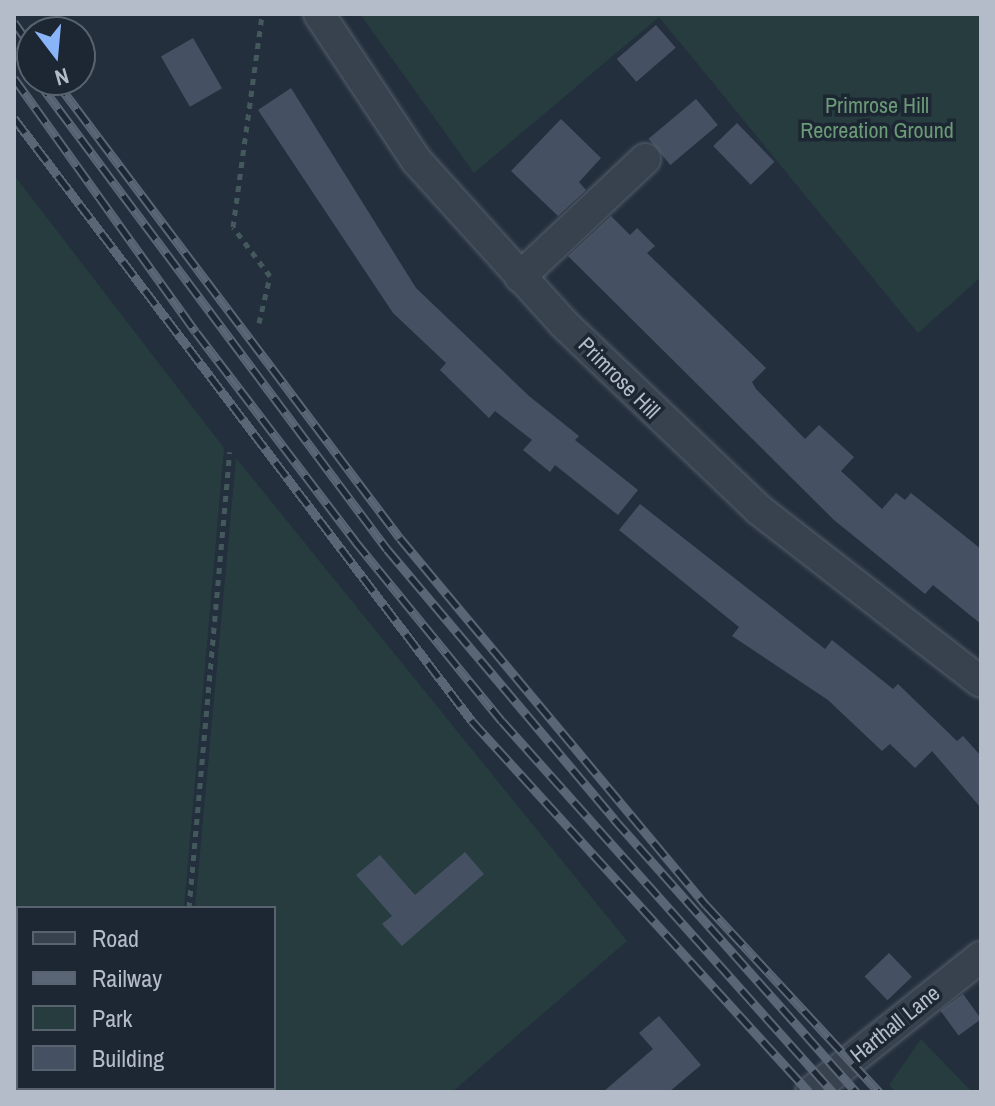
<!DOCTYPE html>
<style>
body{margin:0}
#map{position:relative;width:995px;height:1106px;overflow:hidden;background:#242f3e;font-family:"Archivo Narrow",sans-serif}
div>[style]{position:absolute}
.green>*{inset:0;background:#263c3f}
.building>*{inset:0;background:#455162;transform-origin:0 0}
.path>*{height:5px;margin-top:-2.5px;transform-origin:0;background:repeating-linear-gradient(90deg,#44595c 0 6px,transparent 0 12px)}
.roads{filter:drop-shadow(0 0 2px #565f6c) drop-shadow(0 0 2px #565f6c)}
.minor>*{height:30px;margin:-15px;padding:0 15px;transform-origin:15px;border-radius:15px;background:#38414e}
.rail>*{height:9px;margin-top:-4.5px;transform-origin:0;background:repeating-linear-gradient(90deg,#1d2633 0 18px,#5a6575 0 36px);box-sizing:border-box;border-block:2px solid #5a6575}
span{translate:-50% -50%;white-space:nowrap;text-align:center;line-height:1.15;-webkit-text-stroke:7px #1d2633;paint-order:stroke}
.park-label{font-size:22px;color:#6b9a76}
.street-label{font-size:22px;color:#b4bcc9}
.frame{position:absolute;inset:0;border:16px solid #b4bcc9;pointer-events:none}
.legend{position:absolute;left:16px;top:906px;width:260px;height:184px;box-sizing:border-box;background:#1d2633;border:2px solid #59626f;margin:0;padding:10px 14px;list-style:none;font-size:24px;color:#b4bcc9}
.legend li{display:flex;align-items:center;gap:16px;height:40px}
.legend b{width:40px;border:2px solid #59626f}
.north{position:absolute;left:16px;top:16px;width:80px;height:80px;box-sizing:border-box;background:#1d2633;border:2px solid #59626f;border-radius:50%;rotate:164deg;font-size:22px;font-weight:700;line-height:32px;text-align:center;color:#b4bcc9}
.north::after{content:'';display:block;margin:auto;width:28px;height:36px;background:#8ab4f8;clip-path:polygon(50% 0,100% 100%,50% 72%,0 100%)}
</style>
<div id="map">
<div class="green">
<div style="clip-path:polygon(360px 14px,981px 14px,981px 277px,918px 333px,659px 17px,474px 173px)"></div>
<div style="clip-path:polygon(14px 175px,224px 448px,184px 908px,18px 908px,14px 1065px)"></div>
<div style="clip-path:polygon(236px 458px,627px 941px,452px 1092px,180px 1092px,274px 1088px,274px 908px,195px 908px)"></div>
<div style="clip-path:polygon(921px 1039px,972px 1092px,896px 1092px,889px 1085px)"></div>
</div>
<div class="building">
<div style="left:656px;top:25px;width:30px;height:52px;rotate:49deg"></div>
<div style="left:193px;top:38px;width:58px;height:37px;rotate:60deg"></div>
<div style="clip-path:polygon(291px 88px,416px 288px,529px 396px,579px 436px,575px 440px,638px 490px,618px 515px,555px 465px,550px 472px,523px 450px,532px 440px,495px 411px,489px 418px,440px 370px,446px 363px,393px 313px,258px 110px)"></div>
<div style="left:696px;top:99px;width:34px;height:62px;rotate:50deg"></div>
<div style="clip-path:polygon(561px 119px,601px 158px,579px 182px,586px 190px,558px 216px,511px 171px)"></div>
<div style="left:737px;top:123px;width:54px;height:33px;rotate:46deg"></div>
<div style="clip-path:polygon(611px 216px,630px 235px,637px 228px,655px 246px,647px 253px,766px 368px,752px 382px,756px 389px,805px 439px,819px 425px,854px 457px,841px 471px,882px 509px,896px 493px,905px 500px,911px 493px,981px 549px,981px 624px,933px 585px,925px 594px,834px 520px,568px 256px)"></div>
<div style="clip-path:polygon(640px 504px,825px 649px,832px 640px,893px 689px,898px 684px,957px 741px,963px 736px,981px 756px,981px 808px,932px 751px,915px 768px,890px 744px,882px 751px,828px 700px,732px 636px,739px 627px,619px 530px)"></div>
<div style="clip-path:polygon(465px 852px,484px 874px,402px 946px,382px 924px,392px 916px,356px 875px,380px 855px,415px 895px)"></div>
<div style="left:889px;top:953px;width:33px;height:34px;rotate:46deg"></div>
<div style="left:963px;top:994px;width:31px;height:28px;rotate:54deg"></div>
<div style="clip-path:polygon(659px 1016px,701px 1065px,669px 1092px,603px 1092px,653px 1049px,639px 1033px)"></div>
</div>
<div class="path">
<div style="left:259px;top:323px;width:48px;rotate:-76.8deg"></div>
<div style="left:270px;top:276px;width:61px;rotate:-127.1deg"></div>
<div style="left:233px;top:227px;width:215px;rotate:-82.2deg"></div>
<div style="left:189px;top:908px;width:458px;rotate:-84.9deg"></div>
<div style="left:173px;top:1092px;width:4px;rotate:-76deg"></div>
</div>
<div class="roads">
<div class="minor">
<div style="left:319px;top:14px;width:175px;rotate:56.4deg"></div>
<div style="left:416px;top:160px;width:221px;rotate:47.9deg"></div>
<div style="left:564px;top:324px;width:268px;rotate:43.6deg"></div>
<div style="left:758px;top:509px;width:282px;rotate:37.8deg"></div>
<div style="left:520px;top:277px;width:172px;rotate:-43.3deg"></div>
<div style="left:811px;top:1092px;width:217px;rotate:-38.5deg"></div>
</div>
</div>
<div class="rail">
<div style="left:14px;top:22px;width:32px;rotate:55deg"></div>
<div style="left:14px;top:49px;width:30px;rotate:53deg"></div>
<div style="left:14px;top:78px;width:312px;rotate:54.4deg"></div>
<div style="left:196px;top:332px;width:263px;rotate:52.7deg"></div>
<div style="left:355px;top:541px;width:232px;rotate:50.8deg"></div>
<div style="left:502px;top:721px;width:497px;rotate:48.3deg"></div>
<div style="left:37px;top:80px;width:585px;rotate:53.27deg"></div>
<div style="left:387px;top:549px;width:353px;rotate:49.9deg"></div>
<div style="left:614px;top:819px;width:365px;rotate:48.4deg"></div>
<div style="left:55px;top:80px;width:573px;rotate:53.01deg"></div>
<div style="left:400px;top:538px;width:478px;rotate:50.2deg"></div>
<div style="left:706px;top:905px;width:255px;rotate:47.2deg"></div>
<div style="left:14px;top:118px;width:757px;rotate:52.78deg"></div>
<div style="left:472px;top:721px;width:501px;rotate:47.75deg"></div>
</div>
<div class="park-label">
<span style="left:877px;top:118px">Primrose Hill<br>Recreation Ground</span>
</div>
<div class="street-label">
<span style="left:619px;top:378px;rotate:45deg">Primrose Hill</span>
<span style="left:895px;top:1024px;rotate:-39deg">Harthall Lane</span>
</div>
<div class="frame"></div>
<ul class="legend">
<li><b style="height:10px;background:#38414e"></b>Road</li>
<li><b style="height:10px;background:#5a6575"></b>Railway</li>
<li><b style="height:22px;background:#263c3f"></b>Park</li>
<li><b style="height:22px;background:#455162"></b>Building</li>
</ul>
<div class="north">N</div>
</div>
